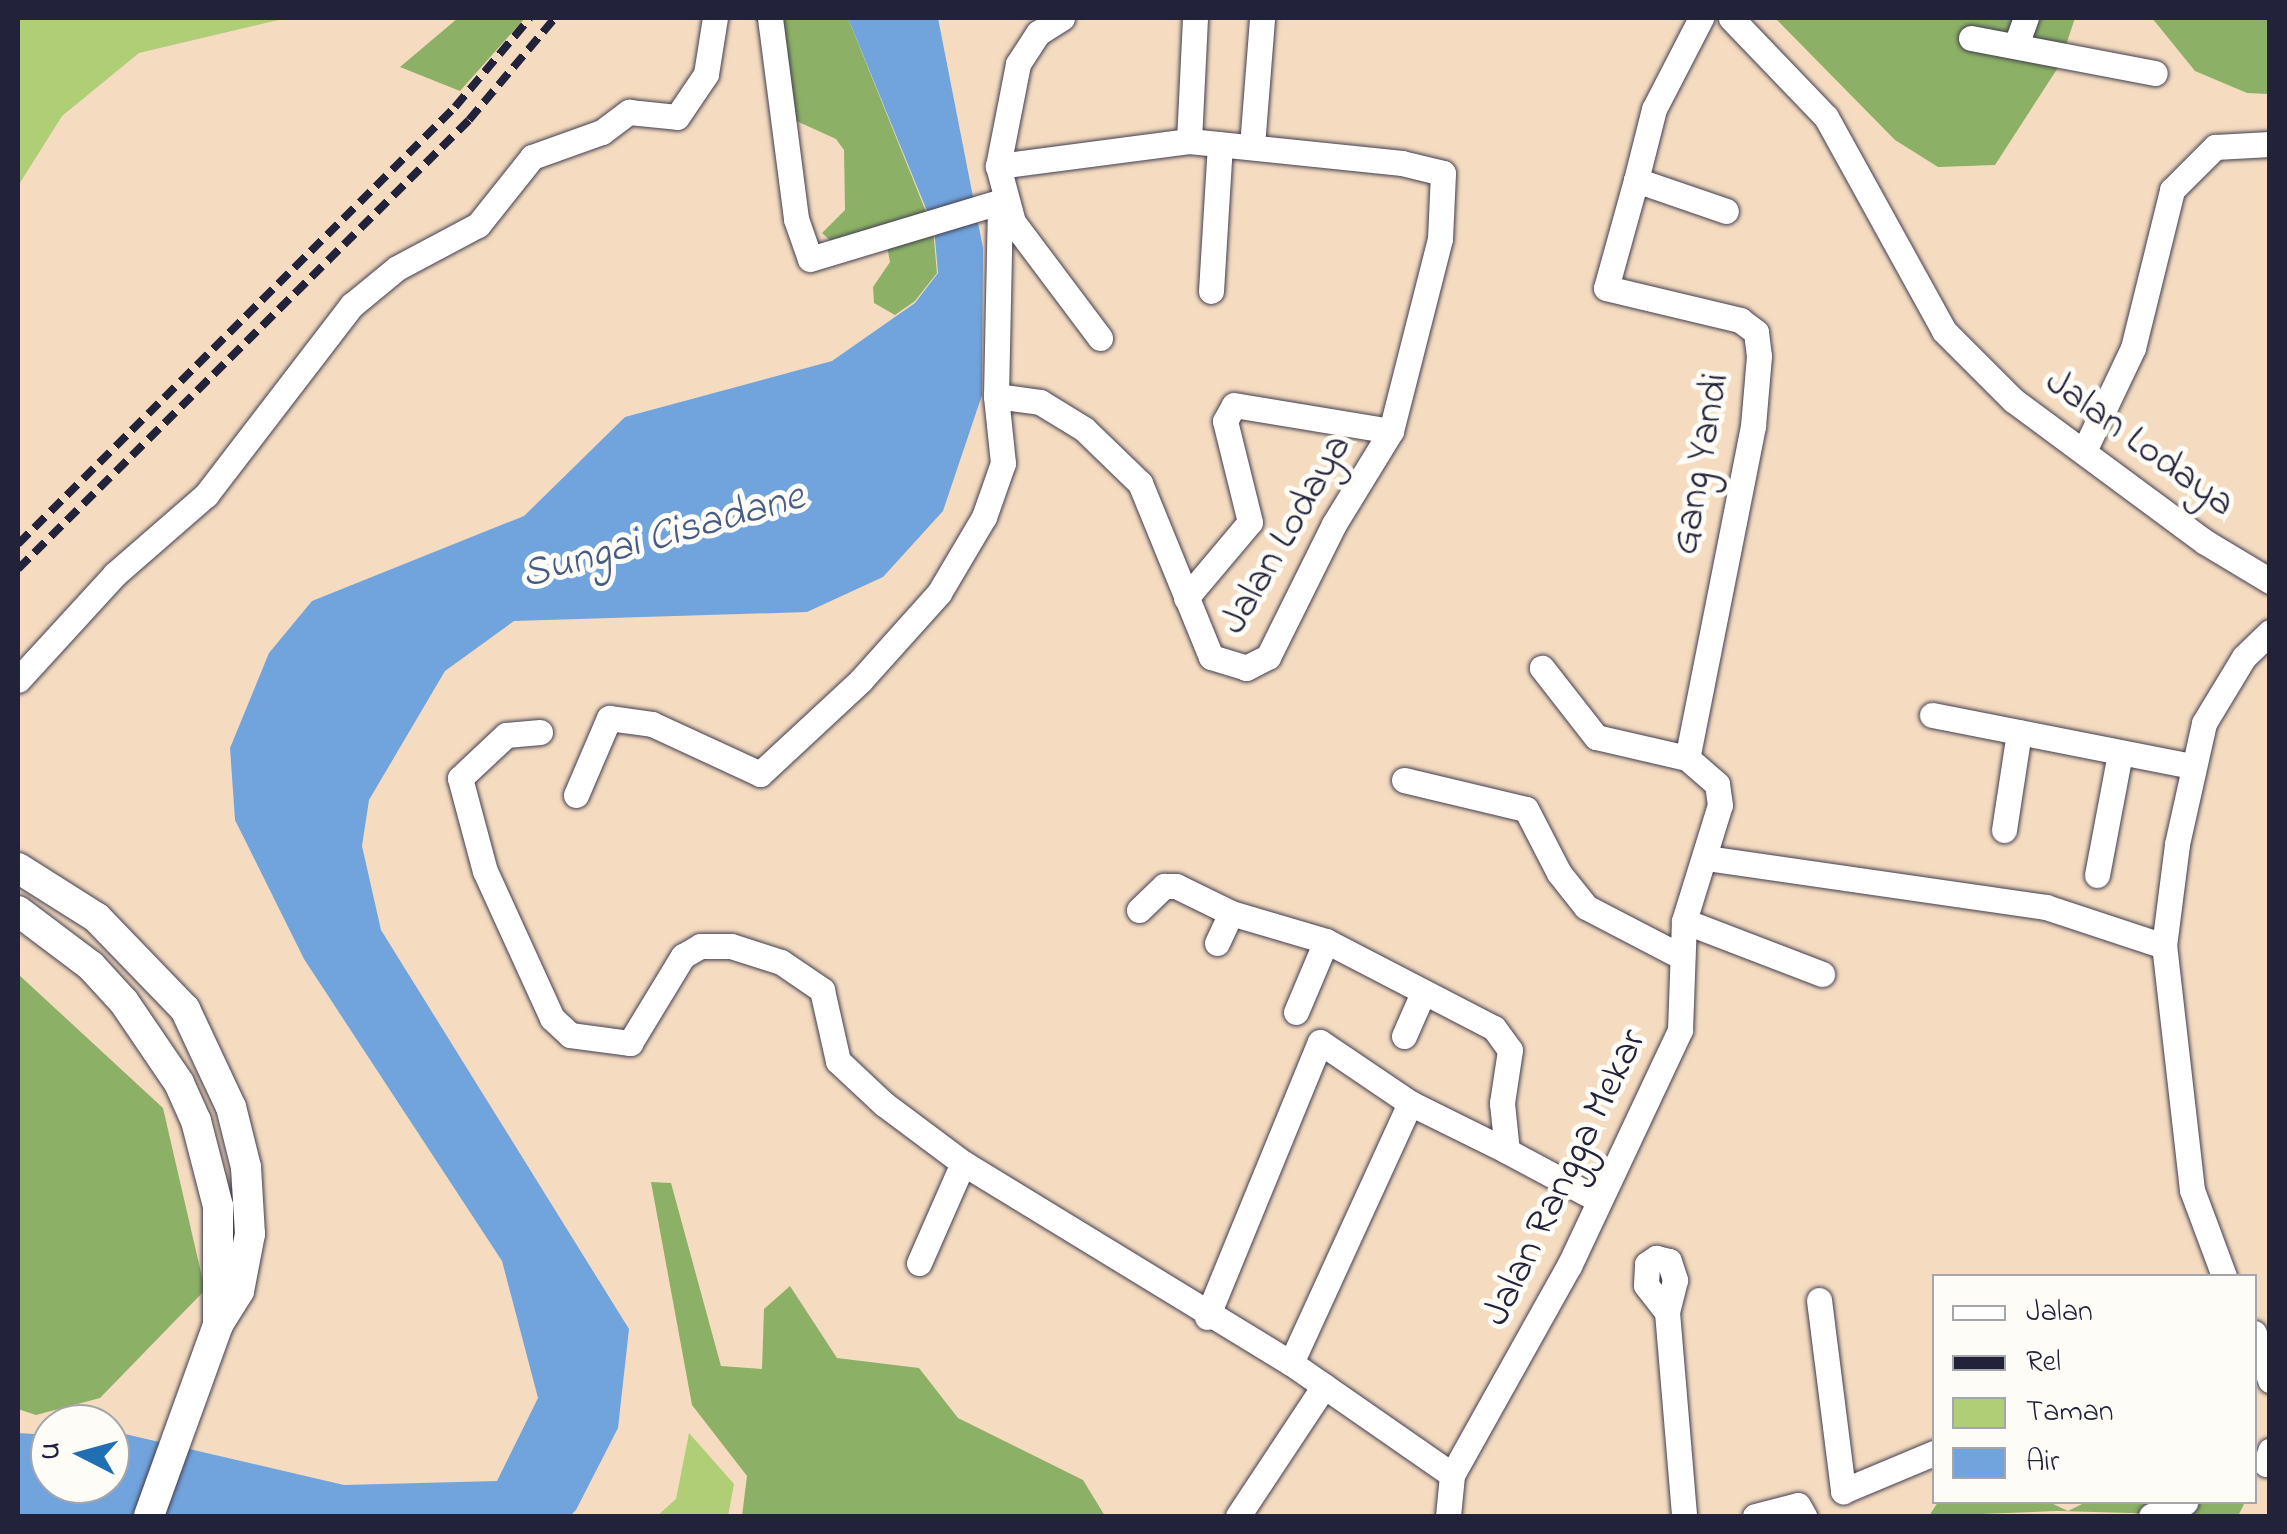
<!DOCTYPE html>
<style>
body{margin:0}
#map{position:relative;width:2287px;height:1534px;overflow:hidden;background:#f5dcc1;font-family:"Indie Flower",sans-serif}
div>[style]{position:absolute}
.green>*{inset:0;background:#b0ce75}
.forest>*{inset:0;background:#8cb166}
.water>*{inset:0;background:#71a4dd}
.roads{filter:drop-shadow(0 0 2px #423e4f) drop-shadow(0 0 2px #423e4f)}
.minor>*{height:25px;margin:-12.5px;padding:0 12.5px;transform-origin:12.5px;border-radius:12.5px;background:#fff}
.tertiary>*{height:30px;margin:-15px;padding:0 15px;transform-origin:15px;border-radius:15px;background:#fff}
.rail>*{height:8px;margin-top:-4px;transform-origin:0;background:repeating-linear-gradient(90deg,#22223b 0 15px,transparent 0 23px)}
span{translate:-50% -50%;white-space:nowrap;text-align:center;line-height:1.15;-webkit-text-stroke:10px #fdfcf7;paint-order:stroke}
.street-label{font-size:40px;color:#22223b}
.water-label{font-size:42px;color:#465c84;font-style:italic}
.frame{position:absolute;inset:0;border:20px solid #22223b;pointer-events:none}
.legend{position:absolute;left:1932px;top:1274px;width:325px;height:230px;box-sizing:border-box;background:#fdfcf7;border:2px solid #a5a5ac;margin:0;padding:12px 18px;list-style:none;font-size:30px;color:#22223b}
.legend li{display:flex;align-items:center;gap:20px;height:50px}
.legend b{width:50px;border:2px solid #a5a5ac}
.north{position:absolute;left:30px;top:1404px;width:100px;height:100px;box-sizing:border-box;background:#fdfcf7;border:2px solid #a5a5ac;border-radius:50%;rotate:276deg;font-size:28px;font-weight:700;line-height:40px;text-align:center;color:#22223b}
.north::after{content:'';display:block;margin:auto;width:35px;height:45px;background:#1f6fb2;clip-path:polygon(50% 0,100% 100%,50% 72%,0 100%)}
</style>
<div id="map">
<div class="green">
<div style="clip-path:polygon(18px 18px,287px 18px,139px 53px,62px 116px,18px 186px)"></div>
<div style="clip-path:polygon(689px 1433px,734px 1484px,728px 1516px,657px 1516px,676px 1499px)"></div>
</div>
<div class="forest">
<div style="clip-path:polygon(458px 18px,525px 18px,460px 91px,400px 67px)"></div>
<div style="clip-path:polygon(752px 18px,848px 18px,933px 229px,937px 273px,915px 301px,895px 315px,874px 303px,873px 287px,890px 262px,887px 246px,833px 243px,822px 233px,845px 210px,844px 150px,836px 139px,792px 119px,775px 34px)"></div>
<div style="clip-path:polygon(1775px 18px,2075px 18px,2059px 66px,1995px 165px,1938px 167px,1895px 140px)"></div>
<div style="clip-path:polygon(2152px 18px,2269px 18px,2269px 94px,2247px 93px,2195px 71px)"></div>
<div style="clip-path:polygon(18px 974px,163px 1108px,205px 1290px,100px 1398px,36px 1415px,18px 1409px)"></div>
<div style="clip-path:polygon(651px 1182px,671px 1183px,721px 1366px,762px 1369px,764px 1309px,790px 1286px,837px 1358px,919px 1368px,958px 1418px,1083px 1480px,1105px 1516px,742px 1516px,747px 1476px,692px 1405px)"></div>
<div style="clip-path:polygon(1938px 1502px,2049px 1502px,2068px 1511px,2086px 1502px,2245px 1502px,2238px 1516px,2057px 1511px,1929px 1516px)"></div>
</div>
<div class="water">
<div style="clip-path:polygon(848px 18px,938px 18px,983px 248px,982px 395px,943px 511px,883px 577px,807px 612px,514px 621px,445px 671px,369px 800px,362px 846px,381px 930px,629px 1329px,618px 1428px,576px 1510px,570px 1516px,18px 1516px,18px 1433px,50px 1435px,50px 1484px,110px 1484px,110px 1434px,125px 1434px,344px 1485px,497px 1481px,538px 1398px,502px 1261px,304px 959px,235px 820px,230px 748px,269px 653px,312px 601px,524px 516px,625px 417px,832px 361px,915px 303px,938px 273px,934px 228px)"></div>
</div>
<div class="roads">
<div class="minor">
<div style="left:770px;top:18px;width:203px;rotate:82.6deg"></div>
<div style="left:796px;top:219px;width:42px;rotate:70.7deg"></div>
<div style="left:810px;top:259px;width:204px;rotate:-16.8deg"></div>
<div style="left:1062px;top:18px;width:28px;rotate:148deg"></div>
<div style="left:1038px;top:33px;width:37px;rotate:123deg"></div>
<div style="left:1018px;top:64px;width:104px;rotate:101.1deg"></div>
<div style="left:998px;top:166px;width:58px;rotate:75deg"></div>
<div style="left:1013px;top:222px;width:145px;rotate:53.1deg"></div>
<div style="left:1701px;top:18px;width:102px;rotate:117.3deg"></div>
<div style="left:1654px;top:109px;width:73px;rotate:104.2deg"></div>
<div style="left:1636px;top:180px;width:95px;rotate:19deg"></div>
<div style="left:1731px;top:18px;width:137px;rotate:46.2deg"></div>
<div style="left:1826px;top:117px;width:244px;rotate:61.1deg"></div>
<div style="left:1944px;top:331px;width:98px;rotate:45deg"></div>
<div style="left:2013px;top:400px;width:239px;rotate:36.5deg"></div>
<div style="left:2205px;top:542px;width:76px;rotate:31deg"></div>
<div style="left:1971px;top:38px;width:187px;rotate:10.8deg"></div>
<div style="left:2016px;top:45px;width:29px;rotate:-70deg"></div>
<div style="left:1189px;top:141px;width:123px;rotate:-87.2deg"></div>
<div style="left:1252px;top:146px;width:128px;rotate:-85.5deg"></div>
<div style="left:1636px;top:180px;width:112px;rotate:105.5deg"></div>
<div style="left:1606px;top:288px;width:138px;rotate:13.4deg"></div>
<div style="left:1740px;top:320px;width:20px;rotate:37deg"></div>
<div style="left:1756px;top:332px;width:24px;rotate:83deg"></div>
<div style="left:1759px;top:356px;width:70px;rotate:94.9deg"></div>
<div style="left:1753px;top:426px;width:338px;rotate:101.2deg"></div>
<div style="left:1211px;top:291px;width:147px;rotate:-86.5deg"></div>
<div style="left:996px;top:396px;width:195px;rotate:-88.8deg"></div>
<div style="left:2085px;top:449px;width:112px;rotate:-64.6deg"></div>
<div style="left:2133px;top:348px;width:163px;rotate:-76.1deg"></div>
<div style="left:2172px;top:190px;width:61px;rotate:-45deg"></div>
<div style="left:2215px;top:147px;width:55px;rotate:-3.1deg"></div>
<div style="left:1186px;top:598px;width:99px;rotate:-49.9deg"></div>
<div style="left:1250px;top:522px;width:104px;rotate:-103.9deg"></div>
<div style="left:1225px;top:421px;width:18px;rotate:-61deg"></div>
<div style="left:1234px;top:405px;width:159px;rotate:9.4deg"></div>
<div style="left:18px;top:680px;width:144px;rotate:-47.5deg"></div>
<div style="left:115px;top:574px;width:121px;rotate:-41deg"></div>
<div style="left:206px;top:495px;width:240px;rotate:-52.5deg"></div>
<div style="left:352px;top:305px;width:58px;rotate:-39.4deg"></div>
<div style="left:397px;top:268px;width:92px;rotate:-28deg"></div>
<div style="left:478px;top:225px;width:87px;rotate:-51.5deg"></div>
<div style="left:532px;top:157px;width:74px;rotate:-19.7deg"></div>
<div style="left:602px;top:132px;width:34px;rotate:-37deg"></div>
<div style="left:629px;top:112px;width:48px;rotate:5.9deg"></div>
<div style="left:677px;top:117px;width:52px;rotate:-56deg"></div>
<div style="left:706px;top:74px;width:57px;rotate:-80.9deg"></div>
<div style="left:1932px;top:715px;width:265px;rotate:11.1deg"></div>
<div style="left:540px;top:732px;width:34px;rotate:175deg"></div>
<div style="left:506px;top:735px;width:63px;rotate:136.9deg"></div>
<div style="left:460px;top:778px;width:96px;rotate:75deg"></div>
<div style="left:485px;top:871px;width:162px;rotate:65.5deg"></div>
<div style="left:552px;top:1018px;width:25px;rotate:43deg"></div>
<div style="left:570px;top:1035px;width:61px;rotate:7.6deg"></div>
<div style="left:630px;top:1043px;width:102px;rotate:-58.7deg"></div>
<div style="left:683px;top:956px;width:20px;rotate:-30deg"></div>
<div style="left:700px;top:946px;width:31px"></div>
<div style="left:731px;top:946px;width:52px;rotate:17.7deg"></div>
<div style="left:781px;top:962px;width:50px;rotate:34.3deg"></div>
<div style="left:822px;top:990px;width:73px;rotate:77.3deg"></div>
<div style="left:838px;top:1061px;width:63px;rotate:43.1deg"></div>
<div style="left:884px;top:1104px;width:99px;rotate:36.8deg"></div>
<div style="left:963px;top:1163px;width:384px;rotate:31.4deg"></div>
<div style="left:1291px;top:1363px;width:196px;rotate:34.8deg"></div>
<div style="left:1404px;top:780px;width:125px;rotate:13.4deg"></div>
<div style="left:1526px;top:809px;width:72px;rotate:62.7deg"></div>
<div style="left:1559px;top:873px;width:43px;rotate:51.5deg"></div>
<div style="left:1586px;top:907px;width:108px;rotate:27.5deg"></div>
<div style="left:576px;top:795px;width:84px;rotate:-66.8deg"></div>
<div style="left:609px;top:718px;width:43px;rotate:7.9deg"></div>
<div style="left:652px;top:724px;width:119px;rotate:24.8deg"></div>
<div style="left:760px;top:774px;width:138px;rotate:-42.9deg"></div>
<div style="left:861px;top:680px;width:117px;rotate:-48.1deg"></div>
<div style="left:939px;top:593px;width:88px;rotate:-59.4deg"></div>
<div style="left:984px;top:517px;width:57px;rotate:-70.6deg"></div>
<div style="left:1003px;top:463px;width:67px;rotate:-96deg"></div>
<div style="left:996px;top:396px;width:44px;rotate:7.8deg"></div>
<div style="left:1040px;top:402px;width:52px;rotate:31.5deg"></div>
<div style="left:1084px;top:429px;width:78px;rotate:44deg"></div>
<div style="left:1140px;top:483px;width:188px;rotate:67.8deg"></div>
<div style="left:1211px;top:657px;width:37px;rotate:17deg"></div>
<div style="left:1246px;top:668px;width:25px;rotate:-27deg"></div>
<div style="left:1268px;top:657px;width:148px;rotate:-63.6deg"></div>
<div style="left:1334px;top:524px;width:109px;rotate:-58.5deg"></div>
<div style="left:1391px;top:431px;width:198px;rotate:-75.7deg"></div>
<div style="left:1440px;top:239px;width:66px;rotate:-87.4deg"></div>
<div style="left:1443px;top:173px;width:42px;rotate:-166.3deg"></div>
<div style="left:1402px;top:163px;width:214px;rotate:-174.1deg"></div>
<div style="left:1189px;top:141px;width:193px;rotate:172.5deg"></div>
<div style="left:2004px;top:830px;width:99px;rotate:-81.3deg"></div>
<div style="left:1706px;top:858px;width:344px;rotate:8.2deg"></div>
<div style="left:2046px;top:907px;width:124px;rotate:18.3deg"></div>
<div style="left:2097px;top:875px;width:124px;rotate:-79.3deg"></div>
<div style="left:1139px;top:910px;width:35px;rotate:-44deg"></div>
<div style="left:1164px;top:886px;width:12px"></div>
<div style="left:1176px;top:886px;width:61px;rotate:26.1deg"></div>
<div style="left:1231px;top:913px;width:99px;rotate:16.4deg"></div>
<div style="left:1326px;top:941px;width:189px;rotate:27.4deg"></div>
<div style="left:1494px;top:1028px;width:27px;rotate:54deg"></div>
<div style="left:1510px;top:1050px;width:54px;rotate:98.6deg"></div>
<div style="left:1502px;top:1103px;width:48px;rotate:84.1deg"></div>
<div style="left:1507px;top:1151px;width:102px;rotate:28.1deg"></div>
<div style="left:1684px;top:921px;width:148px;rotate:21deg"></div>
<div style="left:1217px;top:943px;width:33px;rotate:-65deg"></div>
<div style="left:1296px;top:1012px;width:77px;rotate:-67.1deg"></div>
<div style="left:1404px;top:1036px;width:45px;rotate:-66.3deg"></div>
<div style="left:919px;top:1263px;width:109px;rotate:-66.3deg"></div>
<div style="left:2224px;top:1276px;width:92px;rotate:-110.4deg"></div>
<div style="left:2192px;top:1190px;width:246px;rotate:-96.5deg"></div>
<div style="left:2164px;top:946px;width:103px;rotate:-82.7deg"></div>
<div style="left:2177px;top:844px;width:124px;rotate:-77.4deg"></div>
<div style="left:2204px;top:723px;width:77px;rotate:-58.8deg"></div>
<div style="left:2244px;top:657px;width:36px;rotate:-44deg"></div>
<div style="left:1819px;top:1300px;width:193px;rotate:82.8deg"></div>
<div style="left:1843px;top:1491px;width:99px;rotate:-22.7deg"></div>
<div style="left:1667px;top:1312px;width:34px;rotate:-128deg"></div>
<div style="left:1646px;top:1285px;width:21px;rotate:-87deg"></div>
<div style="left:1647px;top:1264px;width:11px;rotate:-34deg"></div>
<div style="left:1656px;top:1258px;width:13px;rotate:13deg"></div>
<div style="left:1669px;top:1261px;width:20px;rotate:72deg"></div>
<div style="left:1675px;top:1280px;width:33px;rotate:104deg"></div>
<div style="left:1667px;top:1312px;width:205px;rotate:85.2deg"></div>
<div style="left:1207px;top:1317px;width:297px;rotate:-67.7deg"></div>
<div style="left:1320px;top:1042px;width:109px;rotate:34.1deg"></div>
<div style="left:1410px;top:1103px;width:108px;rotate:26.3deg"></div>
<div style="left:2254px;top:1333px;width:50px;rotate:71.2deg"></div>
<div style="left:1291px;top:1363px;width:286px;rotate:-65.4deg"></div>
<div style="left:2266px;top:1464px;width:14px;rotate:-73deg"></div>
<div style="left:1238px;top:1516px;width:156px;rotate:-56.5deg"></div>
<div style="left:1448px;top:1516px;width:41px;rotate:-84.4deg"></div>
<div style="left:1452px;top:1475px;width:240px;rotate:-60.8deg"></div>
<div style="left:1569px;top:1266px;width:261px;rotate:-64.8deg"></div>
<div style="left:1680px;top:1030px;width:109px;rotate:-87.9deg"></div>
<div style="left:1684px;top:921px;width:121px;rotate:-72.8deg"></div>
<div style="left:1720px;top:805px;width:21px;rotate:-98deg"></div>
<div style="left:1717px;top:784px;width:40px;rotate:-139deg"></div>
<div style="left:1687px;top:758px;width:93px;rotate:-167deg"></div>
<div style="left:1596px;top:737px;width:88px;rotate:-128deg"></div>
<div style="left:1755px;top:1516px;width:44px;rotate:-14.3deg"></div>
<div style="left:1798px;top:1505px;width:13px;rotate:61deg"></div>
<div style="left:2151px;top:1516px;width:37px;rotate:-22deg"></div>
</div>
<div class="tertiary">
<div style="left:18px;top:868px;width:93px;rotate:32.3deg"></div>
<div style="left:97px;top:918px;width:127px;rotate:46deg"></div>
<div style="left:185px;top:1009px;width:108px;rotate:64.9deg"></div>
<div style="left:231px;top:1107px;width:62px;rotate:76deg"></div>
<div style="left:246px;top:1167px;width:67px;rotate:86.6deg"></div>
<div style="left:250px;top:1234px;width:58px;rotate:100.9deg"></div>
<div style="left:239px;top:1291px;width:40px;rotate:122deg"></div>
<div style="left:218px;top:1325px;width:203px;rotate:109.9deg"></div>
<div style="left:18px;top:911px;width:91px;rotate:37deg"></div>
<div style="left:91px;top:966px;width:49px;rotate:47.5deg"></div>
<div style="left:124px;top:1002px;width:98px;rotate:55.8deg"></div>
<div style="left:179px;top:1083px;width:42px;rotate:65.9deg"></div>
<div style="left:196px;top:1121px;width:88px;rotate:75.5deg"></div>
<div style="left:218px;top:1206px;width:119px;rotate:90deg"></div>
</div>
</div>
<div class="rail">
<div style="left:18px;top:544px;width:618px;rotate:-45deg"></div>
<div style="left:455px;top:107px;width:116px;rotate:-49.9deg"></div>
<div style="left:18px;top:569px;width:636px;rotate:-44.87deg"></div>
<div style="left:469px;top:120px;width:133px;rotate:-49.9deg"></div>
</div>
<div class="street-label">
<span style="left:2139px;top:444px;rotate:36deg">Jalan Lodaya</span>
<span style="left:1702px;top:464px;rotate:-80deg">Gang Yandi</span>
<span style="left:1287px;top:535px;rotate:-60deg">Jalan Lodaya</span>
<span style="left:1566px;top:1178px;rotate:-64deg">Jalan Rangga Mekar</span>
</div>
<div class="water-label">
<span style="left:663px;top:537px;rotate:-16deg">Sungai Cisadane</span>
</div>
<div class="frame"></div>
<ul class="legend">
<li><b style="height:12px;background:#fff"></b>Jalan</li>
<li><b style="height:12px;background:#22223b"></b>Rel</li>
<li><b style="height:28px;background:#b0ce75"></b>Taman</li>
<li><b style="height:28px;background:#71a4dd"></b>Air</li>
</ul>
<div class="north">U</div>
</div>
